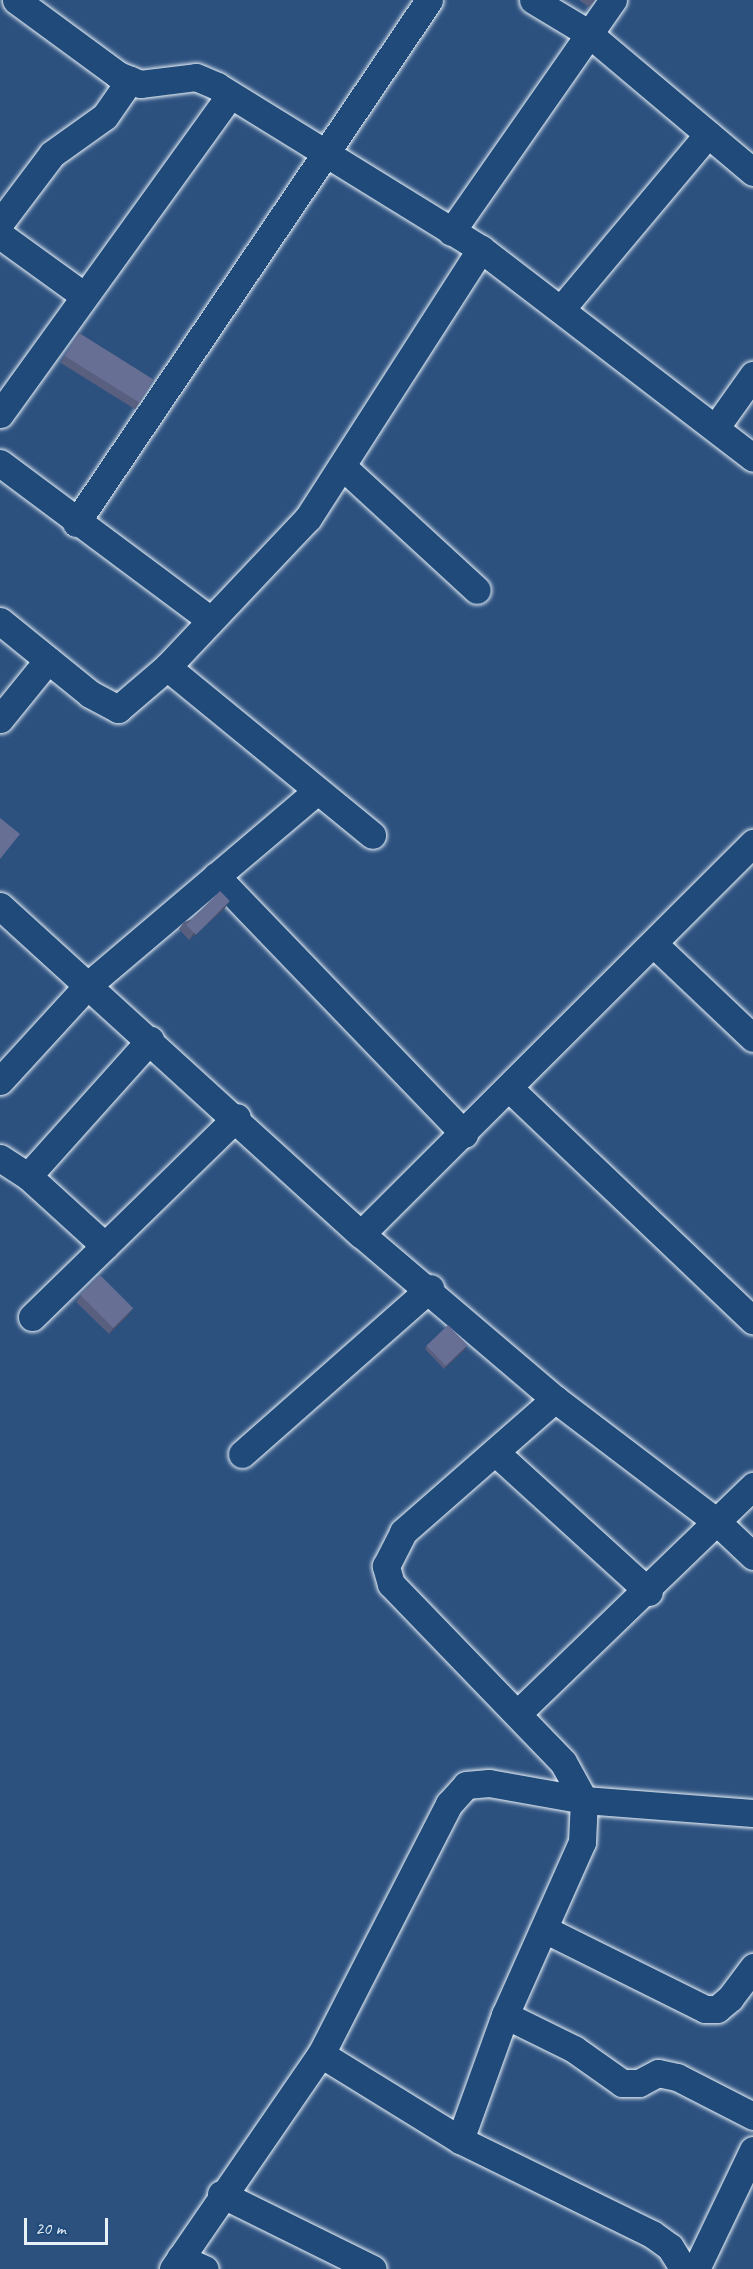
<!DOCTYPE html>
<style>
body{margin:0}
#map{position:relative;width:753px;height:2269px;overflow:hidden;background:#2d517f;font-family:Caveat,sans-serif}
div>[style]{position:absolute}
.roads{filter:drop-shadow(0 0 2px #e8f1f8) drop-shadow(0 0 2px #e8f1f8)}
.minor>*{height:27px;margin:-13.5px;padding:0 13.5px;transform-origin:13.5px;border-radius:13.5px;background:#1f4a7a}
.wall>*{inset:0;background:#595f7f;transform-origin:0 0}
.shaded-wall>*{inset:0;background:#484e68}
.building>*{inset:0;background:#676f94;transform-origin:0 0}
span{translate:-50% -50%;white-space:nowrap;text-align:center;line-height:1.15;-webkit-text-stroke:4.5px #1f4a7a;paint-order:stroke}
.scale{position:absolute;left:24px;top:2218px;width:84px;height:27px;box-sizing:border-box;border:3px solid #e8f1f8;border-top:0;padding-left:8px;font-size:18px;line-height:21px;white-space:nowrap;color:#e8f1f8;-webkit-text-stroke:4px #1f4a7a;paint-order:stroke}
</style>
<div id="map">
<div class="roads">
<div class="minor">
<div style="left:16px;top:0;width:127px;rotate:36.3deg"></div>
<div style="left:118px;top:75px;width:24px;rotate:22deg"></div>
<div style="left:140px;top:84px;width:56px;rotate:-7.1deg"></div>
<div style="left:196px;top:77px;width:23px;rotate:23deg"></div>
<div style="left:217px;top:86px;width:310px;rotate:31.7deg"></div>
<div style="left:481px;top:249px;width:343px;rotate:37.5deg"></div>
<div style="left:533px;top:0;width:64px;rotate:31deg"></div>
<div style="left:588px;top:33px;width:216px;rotate:40.1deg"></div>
<div style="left:0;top:223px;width:86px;rotate:-53deg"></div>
<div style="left:52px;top:154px;width:65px;rotate:-35.6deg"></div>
<div style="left:105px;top:116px;width:44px;rotate:-55.2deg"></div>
<div style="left:451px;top:232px;width:283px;rotate:-55.1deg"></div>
<div style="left:0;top:235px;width:102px;rotate:35.9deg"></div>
<div style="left:562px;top:308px;width:227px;rotate:-50deg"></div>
<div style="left:0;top:414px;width:393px;rotate:-54.2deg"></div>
<div style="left:716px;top:427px;width:64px;rotate:-54.6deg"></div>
<div style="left:0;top:463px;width:261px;rotate:36.7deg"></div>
<div style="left:342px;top:466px;width:183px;rotate:42.6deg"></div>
<div style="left:76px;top:523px;width:631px;rotate:-55.98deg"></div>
<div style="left:0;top:621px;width:116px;rotate:39deg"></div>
<div style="left:90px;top:694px;width:32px;rotate:28deg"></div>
<div style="left:118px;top:709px;width:65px;rotate:-40.6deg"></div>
<div style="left:167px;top:667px;width:205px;rotate:-46.6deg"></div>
<div style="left:308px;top:518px;width:320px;rotate:-57.3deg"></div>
<div style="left:167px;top:667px;width:265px;rotate:39.3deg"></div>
<div style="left:0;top:719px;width:76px;rotate:-50.9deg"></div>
<div style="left:216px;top:876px;width:358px;rotate:46.1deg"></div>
<div style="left:0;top:906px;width:488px;rotate:42.3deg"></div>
<div style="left:361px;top:1234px;width:255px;rotate:40.4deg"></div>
<div style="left:555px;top:1399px;width:202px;rotate:37.2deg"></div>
<div style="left:716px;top:1521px;width:51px;rotate:43.4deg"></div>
<div style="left:655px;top:945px;width:135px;rotate:43.5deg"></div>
<div style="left:0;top:1081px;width:129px;rotate:-47.5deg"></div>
<div style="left:87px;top:986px;width:302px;rotate:-40.3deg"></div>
<div style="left:509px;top:1088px;width:337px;rotate:43.6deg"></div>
<div style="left:0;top:1158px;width:33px;rotate:33deg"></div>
<div style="left:28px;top:1176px;width:104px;rotate:42.3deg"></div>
<div style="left:28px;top:1176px;width:183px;rotate:-48.1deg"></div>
<div style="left:361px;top:1234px;width:554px;rotate:-44.93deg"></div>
<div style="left:32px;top:1317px;width:286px;rotate:-44.3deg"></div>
<div style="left:495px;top:1452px;width:208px;rotate:42.3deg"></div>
<div style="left:242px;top:1454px;width:251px;rotate:-41.4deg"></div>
<div style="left:518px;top:1713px;width:327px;rotate:-44deg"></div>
<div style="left:544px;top:1929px;width:180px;rotate:26.4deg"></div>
<div style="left:705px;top:2009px;width:12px"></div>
<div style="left:717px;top:2009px;width:17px;rotate:-40deg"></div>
<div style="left:730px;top:1998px;width:39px;rotate:-53deg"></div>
<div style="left:505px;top:2015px;width:77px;rotate:26.2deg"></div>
<div style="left:574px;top:2049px;width:59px;rotate:35.3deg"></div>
<div style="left:622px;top:2083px;width:17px"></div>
<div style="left:639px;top:2083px;width:21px;rotate:-28deg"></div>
<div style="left:658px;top:2073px;width:19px;rotate:12deg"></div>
<div style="left:677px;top:2077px;width:85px;rotate:27.2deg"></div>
<div style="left:321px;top:2054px;width:163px;rotate:31.7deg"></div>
<div style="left:460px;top:2140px;width:214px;rotate:26.1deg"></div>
<div style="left:652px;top:2234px;width:22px;rotate:36deg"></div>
<div style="left:670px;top:2247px;width:26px;rotate:58deg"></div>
<div style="left:460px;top:2140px;width:133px;rotate:-70.2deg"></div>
<div style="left:505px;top:2015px;width:189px;rotate:-66deg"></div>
<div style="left:582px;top:1842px;width:42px;rotate:-87.3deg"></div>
<div style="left:584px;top:1800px;width:43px;rotate:-118.9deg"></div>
<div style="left:563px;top:1762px;width:248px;rotate:-134deg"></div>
<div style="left:391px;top:1584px;width:19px;rotate:-106deg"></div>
<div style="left:386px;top:1566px;width:38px;rotate:-63deg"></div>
<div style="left:403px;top:1532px;width:202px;rotate:-41.2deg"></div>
<div style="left:221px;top:2194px;width:169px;rotate:26.3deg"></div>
<div style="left:180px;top:2258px;width:27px;rotate:24deg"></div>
<div style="left:173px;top:2269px;width:261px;rotate:-55.5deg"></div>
<div style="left:321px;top:2054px;width:281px;rotate:-62.9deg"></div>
<div style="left:449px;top:1804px;width:25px;rotate:-48deg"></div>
<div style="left:466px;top:1785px;width:23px;rotate:-5deg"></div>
<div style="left:489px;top:1783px;width:97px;rotate:10.1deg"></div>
<div style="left:584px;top:1800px;width:169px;rotate:4.4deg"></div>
<div style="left:696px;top:2269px;width:132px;rotate:-64.4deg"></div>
</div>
</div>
<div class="wall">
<div style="clip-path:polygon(579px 0,595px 0,589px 7px)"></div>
<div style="left:79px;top:333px;width:88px;height:35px;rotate:32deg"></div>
<div style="clip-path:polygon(225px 908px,189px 940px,179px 929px,184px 922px)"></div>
<div style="clip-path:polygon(81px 1295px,128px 1315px,109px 1334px,76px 1302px)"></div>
<div style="clip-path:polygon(427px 1346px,465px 1349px,444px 1369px,425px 1349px)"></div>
</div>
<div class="shaded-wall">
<div style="clip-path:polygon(230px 901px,225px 908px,189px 940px,194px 933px)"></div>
<div style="clip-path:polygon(133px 1308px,128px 1315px,109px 1334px,114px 1327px)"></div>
<div style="clip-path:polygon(467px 1345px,465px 1349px,444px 1369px,446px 1365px)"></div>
</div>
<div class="building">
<div style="left:79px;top:333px;width:88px;height:27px;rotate:32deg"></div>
<div style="clip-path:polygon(0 818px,20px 834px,0 859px)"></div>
<div style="left:220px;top:891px;width:14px;height:48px;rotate:45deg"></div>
<div style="left:100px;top:1275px;width:47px;height:28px;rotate:45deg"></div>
<div style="left:448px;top:1325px;width:28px;height:30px;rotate:46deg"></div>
</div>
<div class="scale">20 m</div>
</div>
